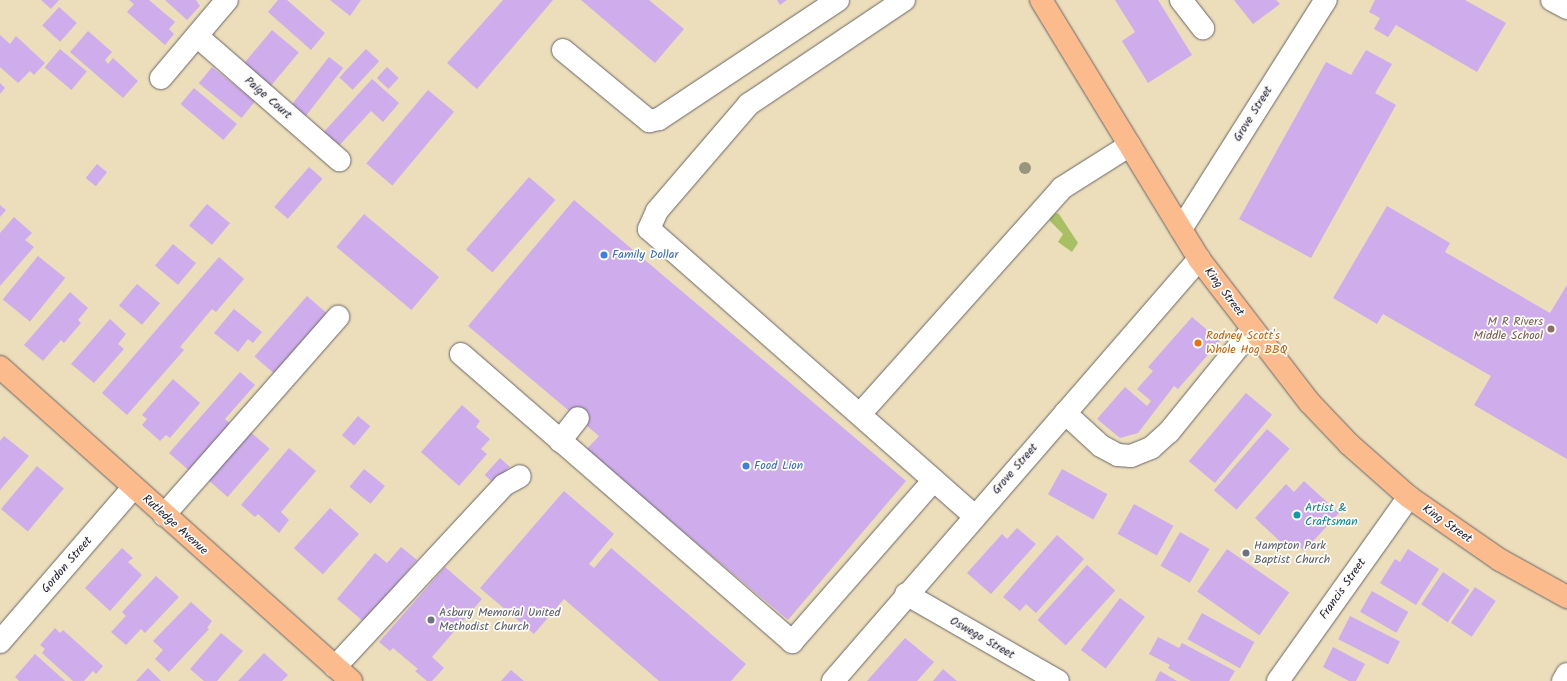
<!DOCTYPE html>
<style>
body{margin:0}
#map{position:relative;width:1567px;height:681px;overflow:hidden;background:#ecdeba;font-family:Kalam,sans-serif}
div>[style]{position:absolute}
.green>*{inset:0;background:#a8bf64}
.building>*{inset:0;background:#cfaceb;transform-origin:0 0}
.roads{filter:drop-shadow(0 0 1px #696467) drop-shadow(0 0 1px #696467)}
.minor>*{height:22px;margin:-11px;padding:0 11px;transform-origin:11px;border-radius:11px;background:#fff}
.major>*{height:22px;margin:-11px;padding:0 11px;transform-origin:11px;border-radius:11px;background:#fbbb8d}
.trees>*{width:12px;height:12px;margin:-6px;border-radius:50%;background:#97957c}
.dots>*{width:11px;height:11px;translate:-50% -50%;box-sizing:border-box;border:2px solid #fdfcf7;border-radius:50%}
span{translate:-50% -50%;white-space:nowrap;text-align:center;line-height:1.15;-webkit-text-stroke:3.5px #fdfcf7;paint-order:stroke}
.street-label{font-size:12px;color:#22223b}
.shop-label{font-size:12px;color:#366cbe}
.left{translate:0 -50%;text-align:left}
.education-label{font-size:12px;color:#785e54}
.right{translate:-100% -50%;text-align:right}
.food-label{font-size:12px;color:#c56008}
.culture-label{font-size:12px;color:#0d838f}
.worship-label{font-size:12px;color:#5b616d}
</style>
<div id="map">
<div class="green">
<div style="clip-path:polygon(1056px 213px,1059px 214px,1078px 243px,1072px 252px,1058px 242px,1063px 234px,1050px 221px,1050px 218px)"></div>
</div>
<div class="building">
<div style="clip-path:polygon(41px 0,59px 0,51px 9px)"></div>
<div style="clip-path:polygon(129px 0,149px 0,175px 22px,169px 29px,174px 34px,165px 45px,127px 12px,134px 4px)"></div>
<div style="clip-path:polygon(165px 0,196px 0,200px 6px,187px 20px)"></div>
<div style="clip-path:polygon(278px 0,287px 0,325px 33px,311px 50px,268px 12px)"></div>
<div style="clip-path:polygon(330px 0,361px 0,350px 16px)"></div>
<div style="clip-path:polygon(503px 0,553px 0,477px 89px,447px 63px)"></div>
<div style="clip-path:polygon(581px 0,649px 0,684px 29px,655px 63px)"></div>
<div style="clip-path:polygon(777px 0,787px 0,780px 5px)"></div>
<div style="clip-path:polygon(1115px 0,1158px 0,1192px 55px,1148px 83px,1122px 41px,1135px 32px)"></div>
<div style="clip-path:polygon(1234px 0,1276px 0,1280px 4px,1253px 24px)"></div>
<div style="clip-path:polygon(1375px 0,1465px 0,1506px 23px,1477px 72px,1396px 25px,1388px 37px,1374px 29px,1380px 18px,1369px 12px)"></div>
<div style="left:59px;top:7px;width:24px;height:25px;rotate:42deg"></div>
<div style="left:272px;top:30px;width:35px;height:46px;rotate:40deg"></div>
<div style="clip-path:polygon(88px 31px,112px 52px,105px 60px,108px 64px,113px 58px,138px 81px,123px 98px,70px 52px)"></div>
<div style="clip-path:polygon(0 35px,10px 44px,16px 36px,45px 63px,34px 75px,30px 71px,18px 83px,0 67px)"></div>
<div style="left:60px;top:49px;width:35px;height:24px;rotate:40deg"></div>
<div style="left:366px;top:49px;width:18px;height:39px;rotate:43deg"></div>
<div style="clip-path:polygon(1366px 50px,1392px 64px,1375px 93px,1396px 105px,1311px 258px,1239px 219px,1326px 62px,1351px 75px)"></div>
<div style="left:329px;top:57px;width:18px;height:62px;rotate:38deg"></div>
<div style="left:212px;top:67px;width:55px;height:21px;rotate:39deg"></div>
<div style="left:387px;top:67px;width:16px;height:15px;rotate:43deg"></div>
<div style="clip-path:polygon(372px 79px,399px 103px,383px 122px,371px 111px,336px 149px,321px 135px)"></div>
<div style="clip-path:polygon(0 83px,5px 88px,0 94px)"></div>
<div style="left:194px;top:88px;width:56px;height:21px;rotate:40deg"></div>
<div style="left:428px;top:90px;width:34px;height:96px;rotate:40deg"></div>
<div style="left:97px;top:164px;width:13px;height:18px;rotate:39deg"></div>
<div style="left:309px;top:167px;width:18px;height:53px;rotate:41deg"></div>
<div style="left:529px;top:177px;width:35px;height:96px;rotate:41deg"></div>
<div style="clip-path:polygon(574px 200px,906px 481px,788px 620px,586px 450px,599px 436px,468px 326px)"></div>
<div style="left:207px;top:204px;width:30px;height:28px;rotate:40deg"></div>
<div style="clip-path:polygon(0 205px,6px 210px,0 217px)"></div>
<div style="clip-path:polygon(1387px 206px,1450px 243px,1445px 252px,1550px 313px,1567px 285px,1567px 459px,1474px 405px,1491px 376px,1383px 314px,1377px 324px,1333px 298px)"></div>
<div style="left:364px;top:214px;width:98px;height:43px;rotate:40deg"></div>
<div style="clip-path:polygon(14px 217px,32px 233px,25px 240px,34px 247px,0 286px,0 233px)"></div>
<div style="left:173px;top:244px;width:30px;height:28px;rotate:40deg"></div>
<div style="left:38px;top:256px;width:35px;height:56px;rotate:39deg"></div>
<div style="clip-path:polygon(219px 257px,244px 279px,216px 312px,212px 309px,180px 347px,184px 350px,127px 415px,102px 393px)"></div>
<div style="left:137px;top:284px;width:30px;height:28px;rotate:40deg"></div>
<div style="clip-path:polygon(70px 292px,88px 308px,78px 320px,81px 323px,64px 343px,61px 340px,43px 361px,24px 345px)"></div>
<div style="left:307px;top:296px;width:29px;height:80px;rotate:41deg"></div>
<div style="clip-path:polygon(234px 309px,262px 332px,253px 343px,248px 339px,238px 352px,214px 333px)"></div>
<div style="clip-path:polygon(1192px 317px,1220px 341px,1178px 389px,1174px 386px,1138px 433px,1120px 438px,1097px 419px,1125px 387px,1147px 406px,1151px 401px,1137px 389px,1153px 371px,1148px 367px)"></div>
<div style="clip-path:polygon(110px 319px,126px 334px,118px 344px,124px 349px,94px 383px,71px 364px)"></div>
<div style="clip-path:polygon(240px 372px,255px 385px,225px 419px,233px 426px,192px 473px,169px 453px)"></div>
<div style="clip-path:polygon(173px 379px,200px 403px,170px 438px,166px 435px,160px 441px,142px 425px,147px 419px,142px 415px)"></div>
<div style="left:1246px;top:393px;width:34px;height:89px;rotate:40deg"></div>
<div style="clip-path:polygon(462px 405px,480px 421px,476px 427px,490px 439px,481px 449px,487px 454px,459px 486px,421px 452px)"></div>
<div style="left:358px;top:416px;width:16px;height:25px;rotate:40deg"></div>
<div style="left:247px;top:429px;width:30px;height:64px;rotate:41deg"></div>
<div style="left:1267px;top:429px;width:30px;height:81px;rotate:41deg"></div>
<div style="clip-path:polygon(4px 436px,29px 456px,0 490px,0 441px)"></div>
<div style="clip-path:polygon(289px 448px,316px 471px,281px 512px,289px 520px,279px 533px,258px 514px,255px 517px,241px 505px)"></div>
<div style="left:500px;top:458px;width:13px;height:23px;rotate:42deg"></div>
<div style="left:37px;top:466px;width:35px;height:56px;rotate:40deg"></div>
<div style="left:364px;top:469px;width:27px;height:23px;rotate:39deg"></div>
<div style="left:1062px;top:469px;width:52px;height:29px;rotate:29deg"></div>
<div style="clip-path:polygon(1304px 481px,1339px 513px,1304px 551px,1296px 543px,1289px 550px,1255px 518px,1286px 484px,1294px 492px)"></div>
<div style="clip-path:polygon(564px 491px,614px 534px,589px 564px,594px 568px,611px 548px,746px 664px,731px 681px,659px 681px,564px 599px,534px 634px,480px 588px)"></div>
<div style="left:1134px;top:504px;width:45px;height:34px;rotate:29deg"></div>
<div style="left:330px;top:508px;width:39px;height:54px;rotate:42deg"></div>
<div style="clip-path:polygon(1017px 528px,1036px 544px,991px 594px,967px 573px,1002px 534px,1007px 539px)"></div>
<div style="left:1180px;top:532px;width:34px;height:39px;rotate:30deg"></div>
<div style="clip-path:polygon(1057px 535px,1084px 559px,1036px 613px,1026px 604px,1020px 611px,1003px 597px)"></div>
<div style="clip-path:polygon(401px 547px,417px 560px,364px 622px,337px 599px,375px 553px,387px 563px)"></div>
<div style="clip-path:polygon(122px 548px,133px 558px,128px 562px,142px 575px,110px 611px,85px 588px)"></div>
<div style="left:1227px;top:549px;width:76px;height:52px;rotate:35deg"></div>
<div style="clip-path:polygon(1408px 549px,1439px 569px,1416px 605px,1380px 583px,1395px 559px,1400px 562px)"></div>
<div style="left:1087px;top:565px;width:38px;height:74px;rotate:42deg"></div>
<div style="clip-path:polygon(445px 567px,482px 599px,432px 657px,444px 668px,432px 681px,427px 681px,415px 671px,418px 669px,393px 648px,390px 651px,379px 642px)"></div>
<div style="left:1443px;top:572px;width:32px;height:39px;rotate:34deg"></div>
<div style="clip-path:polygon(156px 576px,179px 597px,145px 633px,141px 629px,126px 645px,111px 632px,126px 616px,122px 612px)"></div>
<div style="left:1475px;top:587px;width:25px;height:43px;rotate:34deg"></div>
<div style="left:1372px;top:591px;width:42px;height:24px;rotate:30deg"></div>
<div style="left:1120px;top:598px;width:31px;height:65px;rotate:37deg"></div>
<div style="clip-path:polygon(191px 602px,212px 621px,207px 628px,209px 629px,169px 672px,155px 659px,163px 650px,153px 641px)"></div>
<div style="left:1202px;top:613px;width:60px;height:30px;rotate:29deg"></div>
<div style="left:1350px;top:616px;width:56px;height:26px;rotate:27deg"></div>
<div style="clip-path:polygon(55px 628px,60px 633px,63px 630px,103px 666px,96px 674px,93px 671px,84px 681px,73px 681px,42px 653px,45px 649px,40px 645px)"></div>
<div style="clip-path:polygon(221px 633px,243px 651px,217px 681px,204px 681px,190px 669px)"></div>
<div style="clip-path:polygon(1158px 637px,1179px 648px,1182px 643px,1235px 671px,1229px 681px,1191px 681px,1168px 668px,1170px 665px,1149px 654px)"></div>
<div style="clip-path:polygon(905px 638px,934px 662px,917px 681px,867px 681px)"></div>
<div style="clip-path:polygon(1333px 647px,1365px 664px,1356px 681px,1349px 681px,1323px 667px)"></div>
<div style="clip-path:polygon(264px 653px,288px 675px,282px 681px,238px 681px)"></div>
<div style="clip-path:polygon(35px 654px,65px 681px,19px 681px,15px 677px)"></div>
<div style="clip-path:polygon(148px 668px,161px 681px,136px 681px)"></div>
<div style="clip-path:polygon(943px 669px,957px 681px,933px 681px)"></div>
<div style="clip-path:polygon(511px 670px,524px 681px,501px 681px)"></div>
<div style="clip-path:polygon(1160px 671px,1177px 681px,1155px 681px)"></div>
</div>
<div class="roads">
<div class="minor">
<div style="left:904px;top:0;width:187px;rotate:146.1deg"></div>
<div style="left:749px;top:104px;width:141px;rotate:130.7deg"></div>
<div style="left:657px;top:211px;width:20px;rotate:114deg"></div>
<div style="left:649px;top:229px;width:434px;rotate:41.4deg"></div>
<div style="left:1181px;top:0;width:36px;rotate:52deg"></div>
<div style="left:1552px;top:0;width:17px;rotate:28deg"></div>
<div style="left:197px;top:36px;width:189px;rotate:41.1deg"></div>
<div style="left:563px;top:50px;width:112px;rotate:39.5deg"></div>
<div style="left:649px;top:121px;width:10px;rotate:-11deg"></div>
<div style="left:659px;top:119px;width:215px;rotate:-33.6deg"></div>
<div style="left:161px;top:78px;width:102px;rotate:-49.8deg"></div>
<div style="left:1181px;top:229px;width:271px;rotate:-57.7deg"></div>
<div style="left:461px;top:354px;width:439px;rotate:41deg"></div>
<div style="left:792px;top:642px;width:215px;rotate:-48.8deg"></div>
<div style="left:861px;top:413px;width:302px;rotate:-48.2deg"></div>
<div style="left:1062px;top:188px;width:80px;rotate:-32.3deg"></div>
<div style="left:1065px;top:413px;width:49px;rotate:42.5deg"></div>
<div style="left:1101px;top:446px;width:19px;rotate:28deg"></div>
<div style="left:1118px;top:455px;width:13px;rotate:4deg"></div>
<div style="left:1131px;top:456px;width:22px;rotate:-22deg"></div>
<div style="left:1151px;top:448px;width:24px;rotate:-42deg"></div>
<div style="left:1169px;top:432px;width:132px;rotate:-50.9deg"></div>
<div style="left:560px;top:441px;width:29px;rotate:-52deg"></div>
<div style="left:164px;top:515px;width:264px;rotate:-48.7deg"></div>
<div style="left:906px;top:594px;width:175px;rotate:29.8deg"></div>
<div style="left:0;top:642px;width:203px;rotate:-49.2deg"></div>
<div style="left:335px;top:667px;width:248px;rotate:-47.1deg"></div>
<div style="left:504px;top:485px;width:18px;rotate:-29deg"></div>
<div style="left:833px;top:681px;width:559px;rotate:-49.06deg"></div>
<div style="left:1278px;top:681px;width:226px;rotate:-54.6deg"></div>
<div style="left:1563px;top:681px;width:8px;rotate:-60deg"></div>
</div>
<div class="major">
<div style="left:1041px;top:0;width:303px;rotate:58.6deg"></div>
<div style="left:1199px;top:259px;width:182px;rotate:52.4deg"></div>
<div style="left:1310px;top:403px;width:57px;rotate:46.4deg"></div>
<div style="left:1349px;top:444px;width:80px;rotate:41.5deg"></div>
<div style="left:1409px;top:497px;width:111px;rotate:34.7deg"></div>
<div style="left:1500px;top:560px;width:77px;rotate:28.9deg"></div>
<div style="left:0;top:367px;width:471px;rotate:41.8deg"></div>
</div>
</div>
<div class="trees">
<div style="left:1025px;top:168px"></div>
</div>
<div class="dots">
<div style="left:604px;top:255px;background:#3f7fe0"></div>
<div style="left:1551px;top:329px;background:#8d6e63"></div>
<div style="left:1198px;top:343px;background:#e8710a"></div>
<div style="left:746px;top:466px;background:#3f7fe0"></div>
<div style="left:1297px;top:515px;background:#0f9aa8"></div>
<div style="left:1246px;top:553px;background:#6b7280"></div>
<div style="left:431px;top:620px;background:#6b7280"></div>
</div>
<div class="street-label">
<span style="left:268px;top:98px;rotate:41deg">Paige Court</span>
<span style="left:1253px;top:114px;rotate:-58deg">Grove Street</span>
<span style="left:1224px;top:292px;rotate:53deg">King Street</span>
<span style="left:1015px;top:469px;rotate:-49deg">Grove Street</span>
<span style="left:1447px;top:524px;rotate:35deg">King Street</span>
<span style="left:175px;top:525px;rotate:42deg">Rutledge Avenue</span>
<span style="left:67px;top:565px;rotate:-49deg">Gordon Street</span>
<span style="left:1343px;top:589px;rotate:-55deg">Francis Street</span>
<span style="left:982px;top:638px;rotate:30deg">Oswego Street</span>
</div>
<div class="shop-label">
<span class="left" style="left:612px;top:255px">Family Dollar</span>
<span class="left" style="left:754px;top:466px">Food Lion</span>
</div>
<div class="education-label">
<span class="right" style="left:1543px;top:329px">M R Rivers<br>Middle School</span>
</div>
<div class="food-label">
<span class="left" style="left:1206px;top:343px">Rodney Scott's<br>Whole Hog BBQ</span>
</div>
<div class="culture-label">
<span class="left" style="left:1305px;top:515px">Artist &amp;<br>Craftsman</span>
</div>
<div class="worship-label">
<span class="left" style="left:1254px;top:553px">Hampton Park<br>Baptist Church</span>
<span class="left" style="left:439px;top:620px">Asbury Memorial United<br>Methodist Church</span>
</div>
</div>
